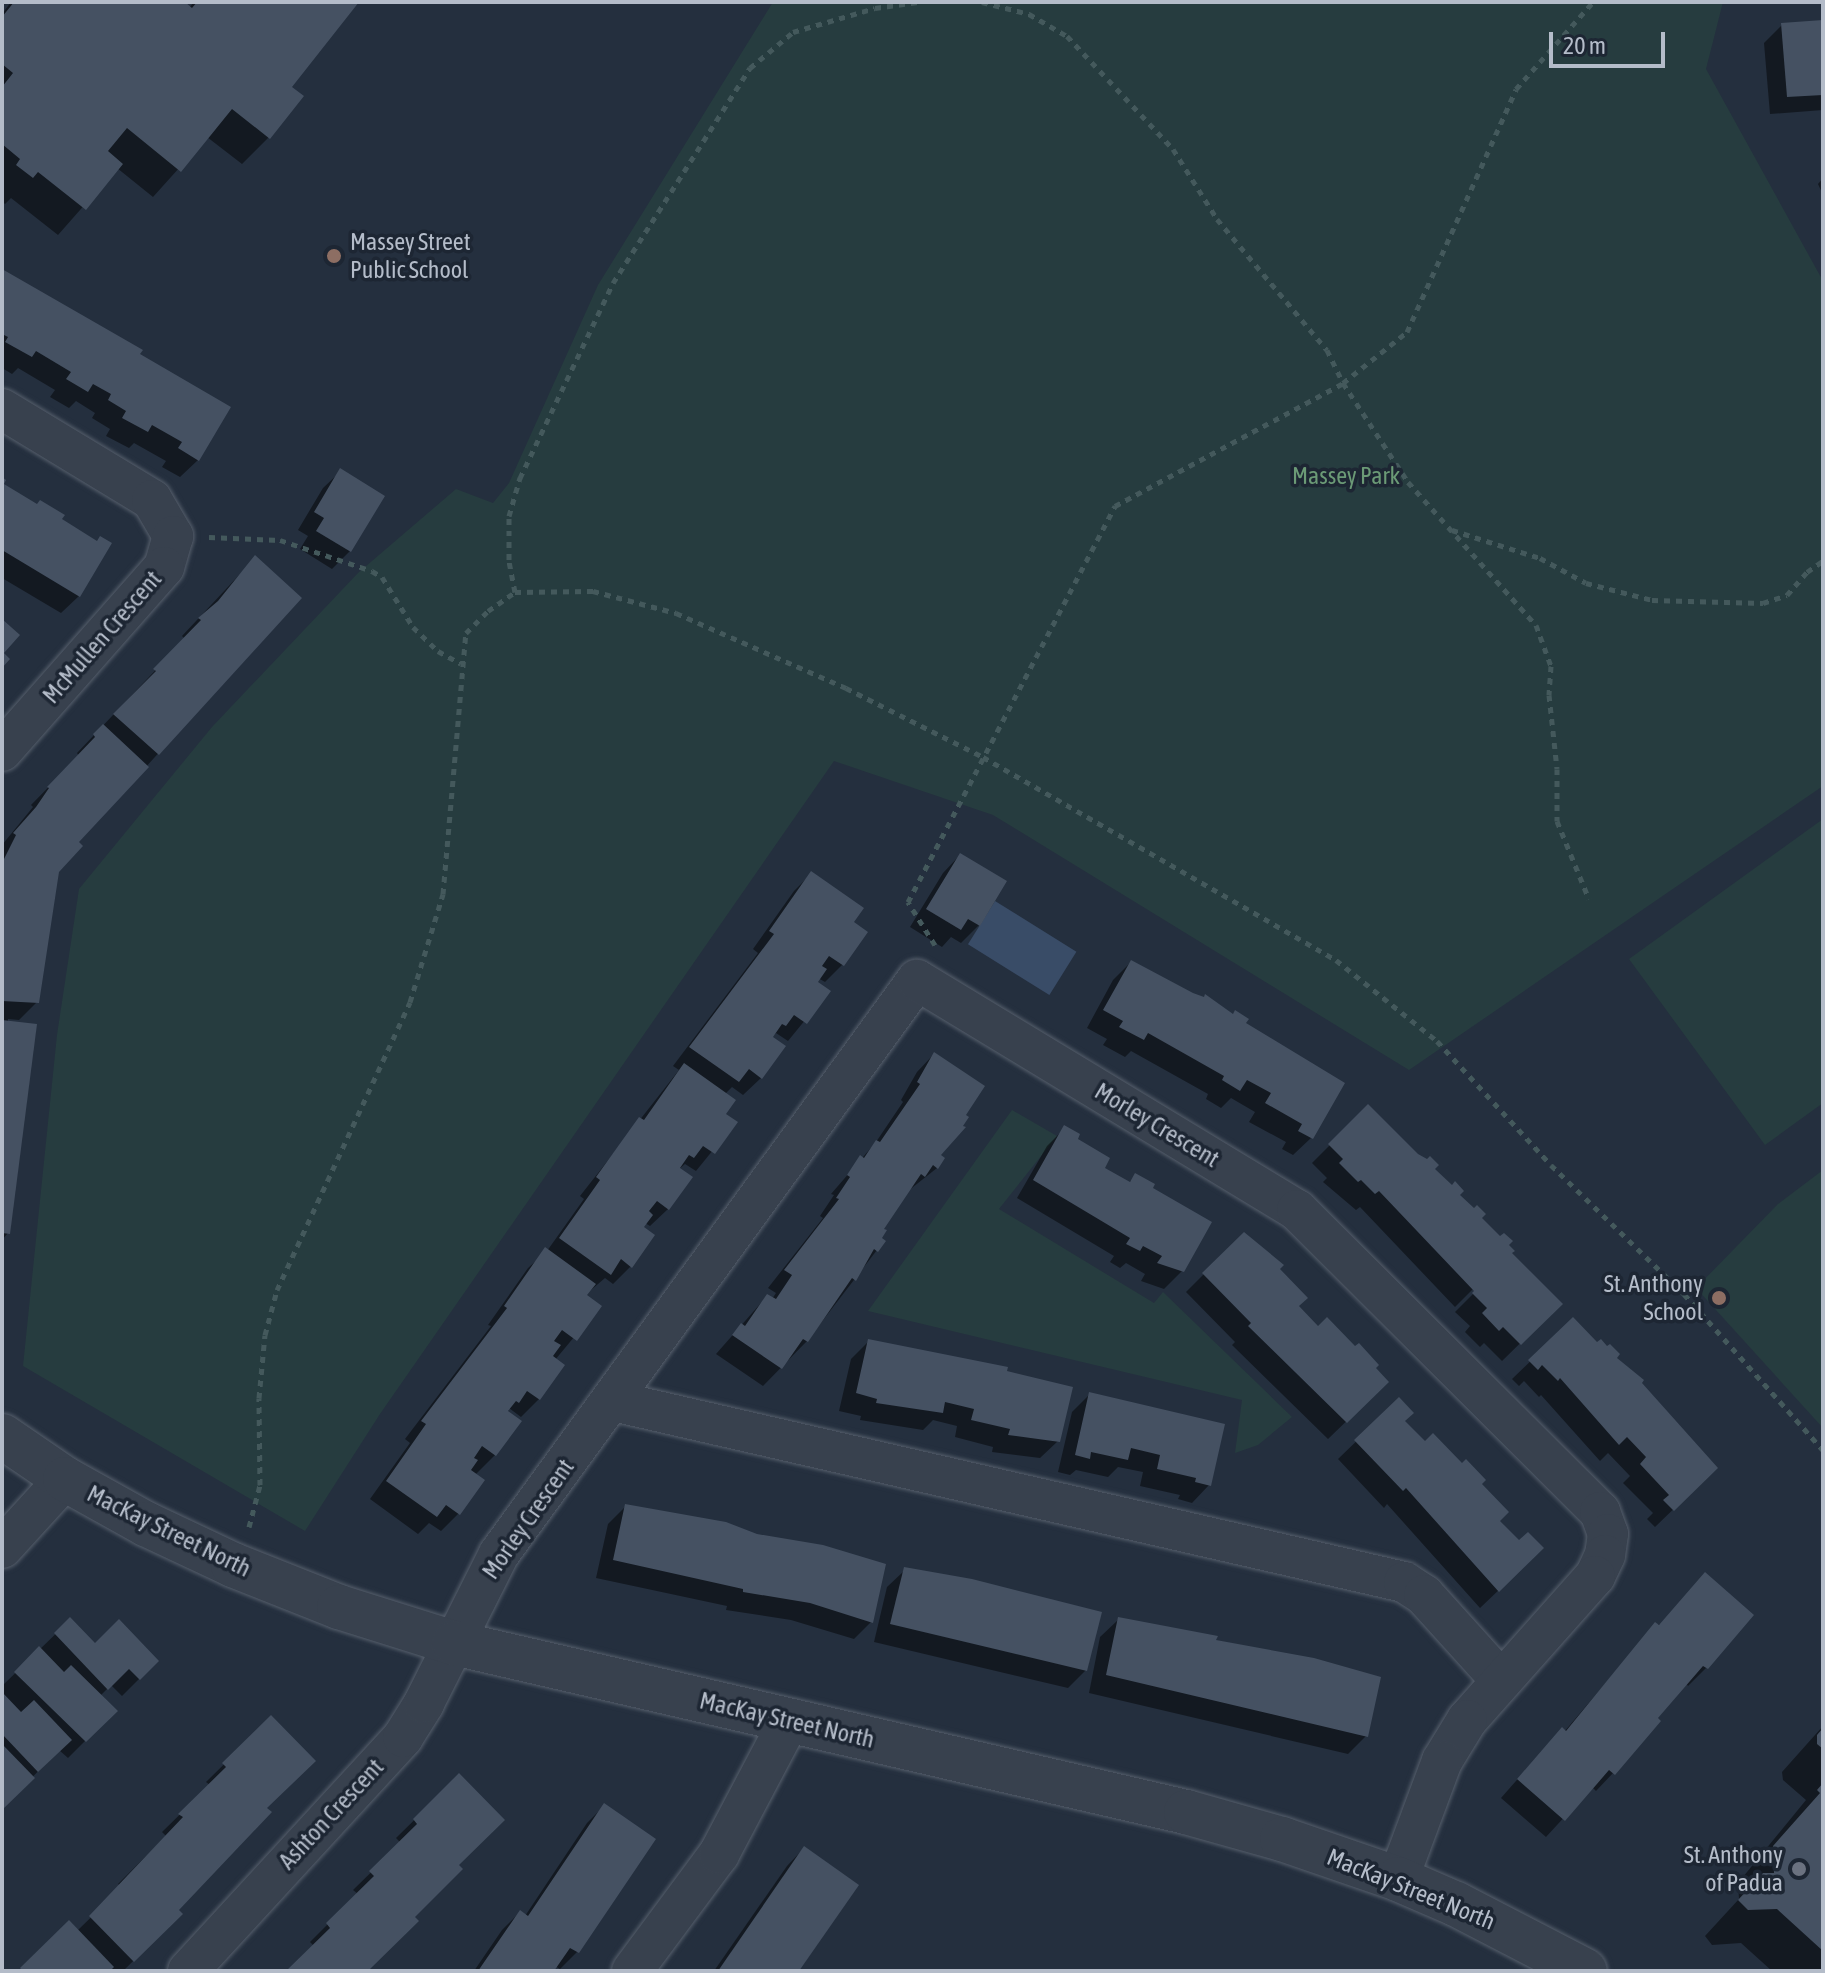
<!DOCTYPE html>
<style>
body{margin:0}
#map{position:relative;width:1825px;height:1973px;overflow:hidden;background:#242f3e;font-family:"Asap Condensed",sans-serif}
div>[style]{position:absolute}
.green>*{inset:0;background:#263c3f}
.water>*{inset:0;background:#394c67;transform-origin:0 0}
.shadow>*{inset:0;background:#0007}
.building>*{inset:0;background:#455162}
.path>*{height:5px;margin-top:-2.5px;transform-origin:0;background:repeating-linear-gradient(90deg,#44595c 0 6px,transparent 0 12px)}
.roads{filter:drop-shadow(0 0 2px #565f6c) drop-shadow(0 0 2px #565f6c)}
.minor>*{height:40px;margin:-20px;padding:0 20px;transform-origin:20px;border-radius:20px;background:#38414e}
.tertiary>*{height:44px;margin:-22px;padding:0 22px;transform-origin:22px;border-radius:22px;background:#38414e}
.dots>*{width:22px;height:22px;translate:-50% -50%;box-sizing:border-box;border:4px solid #1d2633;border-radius:50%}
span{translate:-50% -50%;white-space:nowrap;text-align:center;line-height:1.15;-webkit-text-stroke:7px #1d2633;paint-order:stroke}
.poi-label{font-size:24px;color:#b4bcc9}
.left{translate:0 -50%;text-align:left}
.right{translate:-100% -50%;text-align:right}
.park-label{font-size:24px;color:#6b9a76}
.street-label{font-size:24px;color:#b4bcc9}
.frame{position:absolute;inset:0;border:4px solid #b4bcc9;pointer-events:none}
.scale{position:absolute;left:1549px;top:32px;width:116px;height:36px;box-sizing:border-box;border:4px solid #b4bcc9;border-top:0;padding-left:10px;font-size:24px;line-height:28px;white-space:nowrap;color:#b4bcc9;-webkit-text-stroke:6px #1d2633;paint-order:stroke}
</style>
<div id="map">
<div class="green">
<div style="clip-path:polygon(773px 2px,1723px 2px,1706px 69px,1823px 281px,1823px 786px,1409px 1070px,993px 815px,834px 761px,380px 1414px,305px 1531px,23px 1366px,57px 1035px,79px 889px,212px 727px,358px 573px,456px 489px,493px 503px,509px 483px,598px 285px)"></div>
<div style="clip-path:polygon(1823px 819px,1823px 1103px,1765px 1145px,1629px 959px)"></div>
<div style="clip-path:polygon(1012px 1110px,1057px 1136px,999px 1209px,1154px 1303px,1163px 1292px,1292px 1417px,1258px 1445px,1235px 1453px,1242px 1400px,868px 1311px)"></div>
<div style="clip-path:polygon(1823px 1170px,1823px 1428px,1696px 1288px,1778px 1204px)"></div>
</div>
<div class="water">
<div style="left:995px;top:901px;width:96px;height:51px;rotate:32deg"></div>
</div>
<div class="shadow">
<div style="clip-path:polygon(11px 2px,182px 2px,189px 8px,194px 2px,357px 2px,289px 87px,268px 138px,242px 164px,207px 137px,153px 197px,117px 168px,58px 235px,11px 198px,5px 204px,2px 201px,2px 14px)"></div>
<div style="clip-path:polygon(1823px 22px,1823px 110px,1770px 114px,1764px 43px,1782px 25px)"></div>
<div style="clip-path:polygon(1823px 178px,1823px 195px,1818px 184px)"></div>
<div style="clip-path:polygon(2px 271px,137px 355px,198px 460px,180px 477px,162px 467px,166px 461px,134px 443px,129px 448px,106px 436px,110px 429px,92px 418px,95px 413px,76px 401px,69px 408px,50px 397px,55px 390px,18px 368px,12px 374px,2px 368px)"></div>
<div style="clip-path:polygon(341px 471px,350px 551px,332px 569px,300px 549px,308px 536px,298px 530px,323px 488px)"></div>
<div style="clip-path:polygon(2px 486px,59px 520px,79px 596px,61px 613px,2px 578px)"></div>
<div style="clip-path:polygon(255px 558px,299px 598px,77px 843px,57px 871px,37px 1002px,19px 1020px,8px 1019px,8px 1233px,2px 1240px,2px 845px,33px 807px,31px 805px,79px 756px,77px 753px,185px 639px,182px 636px)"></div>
<div style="clip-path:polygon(960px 855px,979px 925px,961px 943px,951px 937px,942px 947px,910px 927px,943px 873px)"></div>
<div style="clip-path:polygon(812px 873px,851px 922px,842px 965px,825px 982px,818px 978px,815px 983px,828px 992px,788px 1041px,776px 1033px,771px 1038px,761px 1078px,743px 1095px,732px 1087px,725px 1094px,724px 1114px,735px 1123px,696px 1171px,685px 1164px,679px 1169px,668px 1209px,650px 1226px,645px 1223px,631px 1266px,613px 1284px,605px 1278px,584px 1296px,599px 1307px,555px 1360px,539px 1399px,521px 1417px,509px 1408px,495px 1455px,475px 1475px,482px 1481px,458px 1514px,441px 1531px,429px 1523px,418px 1534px,370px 1499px,410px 1443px,405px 1439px,491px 1326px,488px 1325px,528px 1268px,547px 1251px,584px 1199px,580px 1196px,679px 1070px,673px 1066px,758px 953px,753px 949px,794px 891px)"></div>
<div style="clip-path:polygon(1131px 962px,1244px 1024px,1311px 1138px,1293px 1155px,1282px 1149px,1286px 1142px,1249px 1122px,1255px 1112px,1231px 1098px,1221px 1108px,1206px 1099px,1208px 1094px,1131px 1051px,1125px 1057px,1103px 1045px,1107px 1039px,1087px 1028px,1113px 980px)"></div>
<div style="clip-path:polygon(934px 1054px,937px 1168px,908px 1191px,881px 1229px,877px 1250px,807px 1341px,763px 1386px,716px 1354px,767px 1296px,772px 1299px,776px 1293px,768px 1288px,823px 1218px,820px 1216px,834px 1195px,831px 1194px,876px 1142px,903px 1102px,901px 1100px,917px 1072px)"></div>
<div style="clip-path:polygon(1368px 1107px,1458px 1194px,1507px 1245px,1510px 1254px,1560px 1304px,1502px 1361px,1484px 1343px,1480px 1347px,1465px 1332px,1470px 1326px,1455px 1312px,1480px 1287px,1477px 1285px,1455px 1307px,1360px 1207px,1356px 1210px,1323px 1182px,1327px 1178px,1312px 1163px)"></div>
<div style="clip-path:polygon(1065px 1128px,1102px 1169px,1128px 1184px,1136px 1175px,1150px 1189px,1182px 1271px,1164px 1289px,1141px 1281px,1145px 1274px,1126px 1263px,1120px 1268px,1110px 1262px,1114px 1256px,1017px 1198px,1047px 1146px)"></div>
<div style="clip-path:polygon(1244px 1234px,1277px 1269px,1296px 1306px,1318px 1329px,1387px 1382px,1328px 1439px,1232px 1345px,1235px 1342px,1186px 1292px)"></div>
<div style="clip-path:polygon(1573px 1320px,1639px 1383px,1716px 1468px,1655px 1527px,1647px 1519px,1653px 1513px,1623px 1483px,1630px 1476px,1608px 1453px,1600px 1461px,1541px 1395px,1539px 1397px,1524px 1381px,1519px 1386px,1512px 1379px)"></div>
<div style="clip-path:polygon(869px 1341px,1005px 1373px,1058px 1441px,1040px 1458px,992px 1452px,993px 1447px,955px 1437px,957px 1426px,933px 1420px,923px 1430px,860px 1420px,861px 1416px,839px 1411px,851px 1359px)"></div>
<div style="clip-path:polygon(1090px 1394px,1209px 1485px,1192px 1503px,1178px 1499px,1180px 1495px,1140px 1486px,1143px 1472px,1118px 1467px,1108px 1477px,1076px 1470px,1070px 1475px,1058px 1472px,1072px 1412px)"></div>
<div style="clip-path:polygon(1399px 1400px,1402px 1421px,1425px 1444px,1479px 1484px,1524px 1566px,1480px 1608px,1387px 1504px,1384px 1508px,1338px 1459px)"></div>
<div style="clip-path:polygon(626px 1506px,871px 1622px,854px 1639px,791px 1620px,726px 1610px,727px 1606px,596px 1578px,608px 1524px)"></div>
<div style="clip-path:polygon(905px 1570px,1086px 1670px,1068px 1688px,874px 1642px,887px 1587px)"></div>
<div style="clip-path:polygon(1751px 1615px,1706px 1668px,1688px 1686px,1686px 1683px,1613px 1773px,1596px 1791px,1592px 1787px,1546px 1837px,1501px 1798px,1545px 1748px,1564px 1732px,1655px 1625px)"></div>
<div style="clip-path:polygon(70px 1620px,95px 1646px,157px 1661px,122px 1696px,111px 1685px,100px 1696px,115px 1711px,68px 1758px,59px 1750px,2px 1808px,2px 1686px)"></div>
<div style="clip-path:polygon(1118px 1620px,1214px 1641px,1366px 1736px,1348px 1754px,1089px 1693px,1100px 1637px)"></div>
<div style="clip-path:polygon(271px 1718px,264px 1808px,177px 1910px,181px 1914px,123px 1971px,19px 1971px,69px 1923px,77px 1931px,122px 1887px,118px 1884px,166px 1836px,162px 1832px,210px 1785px,206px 1782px)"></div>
<div style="clip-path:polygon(1823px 1726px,1823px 1971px,1772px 1971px,1741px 1943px,1712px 1945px,1705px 1936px,1739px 1899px,1738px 1883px,1806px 1800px,1783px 1780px,1782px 1772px)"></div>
<div style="clip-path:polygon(459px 1776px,457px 1865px,369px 1968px,371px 1971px,289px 1971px,314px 1946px,310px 1942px,358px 1894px,353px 1890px,401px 1843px,396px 1838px)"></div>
<div style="clip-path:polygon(604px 1806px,577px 1952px,560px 1969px,555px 1966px,552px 1971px,474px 1971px,502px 1930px,520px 1912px,525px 1916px,587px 1823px)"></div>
<div style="clip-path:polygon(804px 1848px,797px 1971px,714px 1971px,787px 1866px)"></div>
</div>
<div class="building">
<div style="clip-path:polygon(14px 2px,185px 2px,192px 8px,197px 2px,359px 2px,292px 87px,304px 96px,270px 139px,232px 109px,181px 172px,127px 128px,108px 151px,123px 164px,86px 210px,38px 172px,33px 178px,16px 165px,20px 159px,2px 144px,2px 87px,13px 73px,2px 64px,2px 17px)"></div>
<div style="clip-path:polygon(1823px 20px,1823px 95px,1787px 97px,1781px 23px)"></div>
<div style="clip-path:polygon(2px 269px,143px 350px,140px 354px,231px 407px,199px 461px,178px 448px,182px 442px,152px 425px,148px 432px,122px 418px,126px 411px,108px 400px,111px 394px,93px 384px,88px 392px,66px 379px,71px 372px,36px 351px,32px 357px,5px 342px,8px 337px,2px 334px)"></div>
<div style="clip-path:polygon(340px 468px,385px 496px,351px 552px,316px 531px,324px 518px,314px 512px)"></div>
<div style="clip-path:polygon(2px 477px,6px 480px,4px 484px,37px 504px,40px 500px,65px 515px,62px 519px,97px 541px,100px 536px,112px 543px,80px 597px,2px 550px)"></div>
<div style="clip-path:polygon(255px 555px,302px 598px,159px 755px,113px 714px,156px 671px,153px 669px,201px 620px,198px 618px,218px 601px)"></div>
<div style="clip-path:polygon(2px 619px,20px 635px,4px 653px,10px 659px,2px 668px)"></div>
<div style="clip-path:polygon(103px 724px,149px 767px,79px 842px,83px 846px,59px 872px,39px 1003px,2px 1001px,2px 863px,16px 835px,13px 833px,36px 807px,49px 788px,47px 787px,95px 737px,93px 734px)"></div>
<div style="clip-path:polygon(960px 853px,1007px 881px,980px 926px,968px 919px,961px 930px,926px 909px)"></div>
<div style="clip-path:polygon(811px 871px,864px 908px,854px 922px,868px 932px,844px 966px,829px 956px,822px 966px,827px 969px,818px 982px,831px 991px,807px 1024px,794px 1015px,786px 1026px,782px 1024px,773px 1037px,786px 1046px,762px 1079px,749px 1069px,739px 1082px,689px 1047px,774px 934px,769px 931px)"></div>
<div style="clip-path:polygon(1131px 960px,1193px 993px,1204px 997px,1205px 994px,1233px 1014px,1235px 1010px,1249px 1019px,1246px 1023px,1345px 1083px,1313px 1139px,1298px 1131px,1302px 1124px,1265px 1103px,1271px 1093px,1247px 1080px,1240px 1091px,1222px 1080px,1224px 1076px,1148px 1033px,1144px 1040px,1119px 1027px,1123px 1021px,1103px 1010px)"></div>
<div style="clip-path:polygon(2px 1020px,37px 1024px,10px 1234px,2px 1233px)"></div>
<div style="clip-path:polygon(934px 1052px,985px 1086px,966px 1115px,969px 1117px,963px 1126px,966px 1127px,941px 1155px,945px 1158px,938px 1169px,933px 1165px,925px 1177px,921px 1174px,884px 1229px,887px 1230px,882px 1238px,886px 1241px,878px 1252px,874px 1249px,856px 1281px,852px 1278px,808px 1342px,803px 1339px,782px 1369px,732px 1335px,741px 1323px,745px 1326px,767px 1294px,776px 1299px,792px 1275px,784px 1270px,839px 1199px,836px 1198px,850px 1177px,847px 1175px,860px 1155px,864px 1158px,876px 1140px,880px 1142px,920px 1084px,917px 1082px)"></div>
<div style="clip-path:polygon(684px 1063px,736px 1100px,726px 1114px,738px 1122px,715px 1154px,703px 1146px,694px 1158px,689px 1155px,680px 1168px,693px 1177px,669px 1210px,657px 1201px,649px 1211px,653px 1215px,644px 1227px,655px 1235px,632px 1268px,621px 1259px,611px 1275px,559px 1238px,600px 1180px,596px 1177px,639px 1117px,644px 1120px)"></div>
<div style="clip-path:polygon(1368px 1104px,1418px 1154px,1427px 1159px,1430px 1156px,1439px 1165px,1435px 1169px,1452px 1185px,1455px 1181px,1464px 1191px,1460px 1195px,1474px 1208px,1477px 1205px,1486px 1214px,1482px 1218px,1500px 1236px,1504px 1233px,1513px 1241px,1509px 1245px,1515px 1251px,1512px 1253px,1563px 1304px,1521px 1345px,1503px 1327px,1499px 1331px,1482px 1313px,1487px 1308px,1472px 1293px,1474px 1291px,1379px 1191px,1375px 1194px,1361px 1180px,1358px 1182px,1339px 1163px,1343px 1159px,1328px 1144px)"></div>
<div style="clip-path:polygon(1064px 1125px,1080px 1134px,1078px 1139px,1110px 1158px,1105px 1168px,1130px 1182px,1135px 1173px,1155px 1184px,1153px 1188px,1212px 1222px,1184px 1272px,1157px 1263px,1162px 1256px,1143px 1246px,1140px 1251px,1126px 1244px,1130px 1238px,1033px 1180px)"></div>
<div style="clip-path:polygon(1244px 1232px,1284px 1265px,1280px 1269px,1308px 1298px,1299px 1306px,1318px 1326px,1327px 1317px,1355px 1346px,1359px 1343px,1379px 1365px,1376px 1368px,1389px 1382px,1347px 1423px,1248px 1326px,1251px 1323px,1202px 1273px)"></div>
<div style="clip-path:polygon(545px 1247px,596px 1284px,587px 1295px,602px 1306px,577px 1341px,562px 1330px,554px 1341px,561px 1345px,553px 1356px,565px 1365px,540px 1400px,527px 1391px,519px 1403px,516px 1401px,508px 1411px,522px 1421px,496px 1456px,482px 1446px,474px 1458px,478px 1460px,471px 1470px,485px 1480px,460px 1515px,446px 1505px,437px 1517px,386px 1481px,426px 1424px,421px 1421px,507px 1308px,504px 1306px)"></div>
<div style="clip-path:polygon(1573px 1317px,1597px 1342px,1601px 1339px,1607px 1346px,1610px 1344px,1620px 1354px,1617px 1358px,1644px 1380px,1642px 1383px,1718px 1468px,1674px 1511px,1663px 1500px,1669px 1495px,1640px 1464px,1646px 1457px,1627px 1437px,1619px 1445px,1560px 1378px,1558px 1381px,1542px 1365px,1538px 1370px,1528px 1360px)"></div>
<div style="clip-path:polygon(868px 1339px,1008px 1367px,1007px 1371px,1073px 1387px,1060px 1442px,1008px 1435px,1010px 1429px,971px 1420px,974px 1409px,945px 1402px,943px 1413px,876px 1403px,877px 1399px,856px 1393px)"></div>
<div style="clip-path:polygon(1089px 1392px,1225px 1424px,1211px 1486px,1195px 1482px,1196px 1478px,1157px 1469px,1160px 1455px,1131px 1448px,1128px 1460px,1091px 1452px,1090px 1459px,1075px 1455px)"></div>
<div style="clip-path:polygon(1399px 1397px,1414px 1413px,1405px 1421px,1425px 1441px,1433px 1433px,1462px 1463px,1466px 1459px,1486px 1480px,1482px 1484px,1509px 1512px,1500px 1521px,1519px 1540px,1528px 1532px,1544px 1548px,1499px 1592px,1406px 1488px,1403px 1491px,1354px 1440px)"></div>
<div style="clip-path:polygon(625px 1504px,726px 1522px,757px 1534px,823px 1545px,886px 1564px,873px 1623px,810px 1603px,743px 1592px,743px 1589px,613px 1560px)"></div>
<div style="clip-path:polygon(904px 1567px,972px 1579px,1102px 1612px,1087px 1671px,890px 1624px)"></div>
<div style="clip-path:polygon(1705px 1572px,1754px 1615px,1708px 1669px,1703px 1666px,1658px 1718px,1661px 1721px,1615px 1775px,1609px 1770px,1565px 1821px,1517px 1779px,1562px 1727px,1566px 1731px,1655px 1622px,1659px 1625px)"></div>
<div style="clip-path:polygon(70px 1617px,95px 1643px,119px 1619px,159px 1661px,140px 1680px,129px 1669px,108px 1690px,54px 1633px)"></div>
<div style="clip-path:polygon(1118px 1617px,1218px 1636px,1216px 1640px,1314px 1658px,1381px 1677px,1368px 1737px,1106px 1675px)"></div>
<div style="clip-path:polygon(39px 1646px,64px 1672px,71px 1665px,118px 1711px,86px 1742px,14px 1672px)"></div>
<div style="clip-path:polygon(2px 1692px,21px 1712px,34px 1700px,72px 1740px,38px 1772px,2px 1734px)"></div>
<div style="clip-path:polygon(271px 1715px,316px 1761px,267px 1808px,272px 1812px,179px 1910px,183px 1914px,134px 1962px,89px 1916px,183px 1817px,178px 1814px,226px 1767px,222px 1763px)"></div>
<div style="clip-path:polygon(1823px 1728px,1823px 1749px,1817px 1744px,1817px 1735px)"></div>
<div style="clip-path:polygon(2px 1744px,35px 1778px,2px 1810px)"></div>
<div style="clip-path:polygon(459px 1773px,505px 1820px,459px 1865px,463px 1869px,415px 1917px,419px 1921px,370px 1969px,372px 1971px,286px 1971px,330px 1928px,326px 1923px,374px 1876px,369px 1871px,417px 1824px,413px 1819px)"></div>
<div style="clip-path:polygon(1823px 1783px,1823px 1951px,1777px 1909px,1748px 1910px,1738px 1900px,1763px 1873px,1774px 1873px,1773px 1846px,1820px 1793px,1817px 1790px)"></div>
<div style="clip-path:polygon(604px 1803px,656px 1839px,579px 1953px,570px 1948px,554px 1971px,478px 1971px,520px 1910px,528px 1916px)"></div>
<div style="clip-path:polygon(804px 1846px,859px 1885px,799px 1971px,718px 1971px)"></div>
<div style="clip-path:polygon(69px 1920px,114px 1967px,110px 1971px,23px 1971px,20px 1968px)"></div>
</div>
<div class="path">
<div style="left:982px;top:2px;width:49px;rotate:14.3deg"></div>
<div style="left:1029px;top:14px;width:44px;rotate:30.1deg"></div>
<div style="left:1067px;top:36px;width:155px;rotate:46.8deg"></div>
<div style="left:1173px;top:149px;width:83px;rotate:57.8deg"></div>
<div style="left:1217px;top:219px;width:171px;rotate:50deg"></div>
<div style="left:1327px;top:350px;width:37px;rotate:64deg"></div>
<div style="left:1343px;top:383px;width:118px;rotate:56.7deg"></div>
<div style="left:1408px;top:482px;width:192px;rotate:48.2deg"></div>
<div style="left:1536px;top:625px;width:44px;rotate:69.9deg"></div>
<div style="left:1551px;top:666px;width:29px;rotate:94deg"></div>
<div style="left:1549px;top:695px;width:74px;rotate:83.8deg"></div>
<div style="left:1557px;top:769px;width:52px;rotate:90deg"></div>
<div style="left:1557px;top:821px;width:84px;rotate:67.7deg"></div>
<div style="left:1452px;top:530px;width:92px;rotate:17.7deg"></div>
<div style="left:1540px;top:558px;width:52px;rotate:28.5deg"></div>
<div style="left:1586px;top:583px;width:68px;rotate:14.4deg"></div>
<div style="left:1652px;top:600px;width:111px;rotate:1.5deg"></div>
<div style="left:1763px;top:603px;width:25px;rotate:-18deg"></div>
<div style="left:1787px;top:595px;width:30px;rotate:-49deg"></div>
<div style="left:1807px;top:572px;width:19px;rotate:-35deg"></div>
<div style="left:209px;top:537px;width:71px;rotate:2.4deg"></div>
<div style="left:280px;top:540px;width:97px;rotate:18.6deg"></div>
<div style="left:372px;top:571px;width:12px;rotate:31deg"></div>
<div style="left:382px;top:577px;width:59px;rotate:58.2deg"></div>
<div style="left:413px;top:627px;width:35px;rotate:44deg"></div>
<div style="left:438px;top:651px;width:26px;rotate:29deg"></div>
<div style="left:515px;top:592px;width:33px;rotate:-101deg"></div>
<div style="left:509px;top:560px;width:44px;rotate:-90deg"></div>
<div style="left:509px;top:516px;width:40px;rotate:-74deg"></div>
<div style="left:520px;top:478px;width:216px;rotate:-64.5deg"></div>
<div style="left:613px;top:283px;width:255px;rotate:-57.5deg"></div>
<div style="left:750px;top:68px;width:56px;rotate:-39.9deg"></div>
<div style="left:793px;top:32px;width:85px;rotate:-16.3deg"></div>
<div style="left:875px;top:8px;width:43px;rotate:-7.9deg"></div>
<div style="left:935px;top:945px;width:51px;rotate:-122.1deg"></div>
<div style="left:908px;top:902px;width:447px;rotate:-62.4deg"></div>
<div style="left:1115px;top:506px;width:259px;rotate:-28.3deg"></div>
<div style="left:1343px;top:383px;width:82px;rotate:-38.6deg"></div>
<div style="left:1407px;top:332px;width:266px;rotate:-65.8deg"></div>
<div style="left:1516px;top:89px;width:116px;rotate:-48.5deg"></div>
<div style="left:249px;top:1527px;width:43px;rotate:-75.3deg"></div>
<div style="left:260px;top:1485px;width:87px;rotate:-90.7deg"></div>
<div style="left:259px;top:1398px;width:63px;rotate:-84.6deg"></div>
<div style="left:265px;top:1335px;width:47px;rotate:-75.1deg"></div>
<div style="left:277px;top:1290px;width:317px;rotate:-65.2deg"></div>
<div style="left:410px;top:1002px;width:113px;rotate:-73deg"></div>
<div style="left:443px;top:894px;width:262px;rotate:-85deg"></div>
<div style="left:466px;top:633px;width:31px;rotate:-45deg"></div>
<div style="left:488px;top:611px;width:33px;rotate:-35deg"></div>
<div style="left:515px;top:592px;width:78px;rotate:-0.7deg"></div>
<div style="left:593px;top:591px;width:86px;rotate:14.8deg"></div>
<div style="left:676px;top:613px;width:186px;rotate:23.8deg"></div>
<div style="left:846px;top:688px;width:153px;rotate:26.7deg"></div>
<div style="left:983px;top:757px;width:407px;rotate:29.9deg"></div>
<div style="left:1336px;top:960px;width:129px;rotate:38.7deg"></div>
<div style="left:1437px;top:1041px;width:168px;rotate:47.4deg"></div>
<div style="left:1551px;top:1165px;width:185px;rotate:44.1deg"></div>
<div style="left:1684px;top:1294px;width:209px;rotate:48.3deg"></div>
</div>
<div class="roads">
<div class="minor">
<div style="left:2px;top:409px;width:175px;rotate:31.2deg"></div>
<div style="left:152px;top:500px;width:42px;rotate:59.7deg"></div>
<div style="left:173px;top:536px;width:32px;rotate:106deg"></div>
<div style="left:164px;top:567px;width:245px;rotate:131.4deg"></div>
<div style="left:613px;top:1401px;width:811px;rotate:12.89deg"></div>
<div style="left:1404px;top:1582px;width:24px;rotate:33deg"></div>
<div style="left:1424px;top:1595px;width:113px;rotate:47.9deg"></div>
<div style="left:2px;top:1548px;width:93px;rotate:-47.6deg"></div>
<div style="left:188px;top:1971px;width:318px;rotate:-47.4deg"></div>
<div style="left:403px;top:1737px;width:40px;rotate:-58deg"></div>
<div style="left:424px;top:1703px;width:167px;rotate:-63.3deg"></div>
<div style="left:499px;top:1554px;width:710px;rotate:-53.94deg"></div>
<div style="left:917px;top:980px;width:444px;rotate:31.2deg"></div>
<div style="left:1297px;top:1210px;width:428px;rotate:44.9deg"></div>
<div style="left:1600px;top:1512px;width:23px;rotate:70deg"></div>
<div style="left:1608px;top:1534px;width:21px;rotate:98deg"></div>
<div style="left:1605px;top:1555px;width:23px;rotate:115deg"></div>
<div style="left:1595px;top:1576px;width:193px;rotate:131.6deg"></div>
<div style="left:1467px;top:1720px;width:48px;rotate:121.4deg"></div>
<div style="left:1442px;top:1761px;width:126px;rotate:110.4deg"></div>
<div style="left:632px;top:1971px;width:146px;rotate:-53.4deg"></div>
<div style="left:719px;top:1854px;width:150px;rotate:-62.2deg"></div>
</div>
<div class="tertiary">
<div style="left:2px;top:1436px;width:76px;rotate:34.3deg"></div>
<div style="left:65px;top:1479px;width:93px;rotate:29.1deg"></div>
<div style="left:146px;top:1524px;width:96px;rotate:25.2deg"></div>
<div style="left:233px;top:1565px;width:114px;rotate:21.6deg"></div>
<div style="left:339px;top:1607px;width:121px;rotate:17.4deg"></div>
<div style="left:454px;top:1643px;width:751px;rotate:13deg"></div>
<div style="left:1186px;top:1812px;width:100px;rotate:15.7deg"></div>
<div style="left:1282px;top:1839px;width:123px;rotate:19deg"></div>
<div style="left:1398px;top:1879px;width:63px;rotate:23.3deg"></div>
<div style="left:1456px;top:1904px;width:145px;rotate:27.4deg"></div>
</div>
</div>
<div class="dots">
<div style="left:334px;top:256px;background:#8d6e63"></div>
<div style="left:1719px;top:1298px;background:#8d6e63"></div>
<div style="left:1799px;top:1869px;background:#6b7280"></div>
</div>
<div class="poi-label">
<span class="left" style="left:350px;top:256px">Massey Street<br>Public School</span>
<span class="right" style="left:1703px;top:1298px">St. Anthony<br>School</span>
<span class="right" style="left:1783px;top:1869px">St. Anthony<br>of Padua</span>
</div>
<div class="park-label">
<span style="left:1346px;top:476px">Massey Park</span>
</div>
<div class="street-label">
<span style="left:102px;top:637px;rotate:-49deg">McMullen Crescent</span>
<span style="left:1157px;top:1125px;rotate:31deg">Morley Crescent</span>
<span style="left:528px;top:1519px;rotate:-55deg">Morley Crescent</span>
<span style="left:169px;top:1531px;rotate:26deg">MacKay Street North</span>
<span style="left:787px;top:1720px;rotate:13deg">MacKay Street North</span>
<span style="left:331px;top:1814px;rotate:-47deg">Ashton Crescent</span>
<span style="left:1411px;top:1889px;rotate:22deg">MacKay Street North</span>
</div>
<div class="frame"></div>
<div class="scale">20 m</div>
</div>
